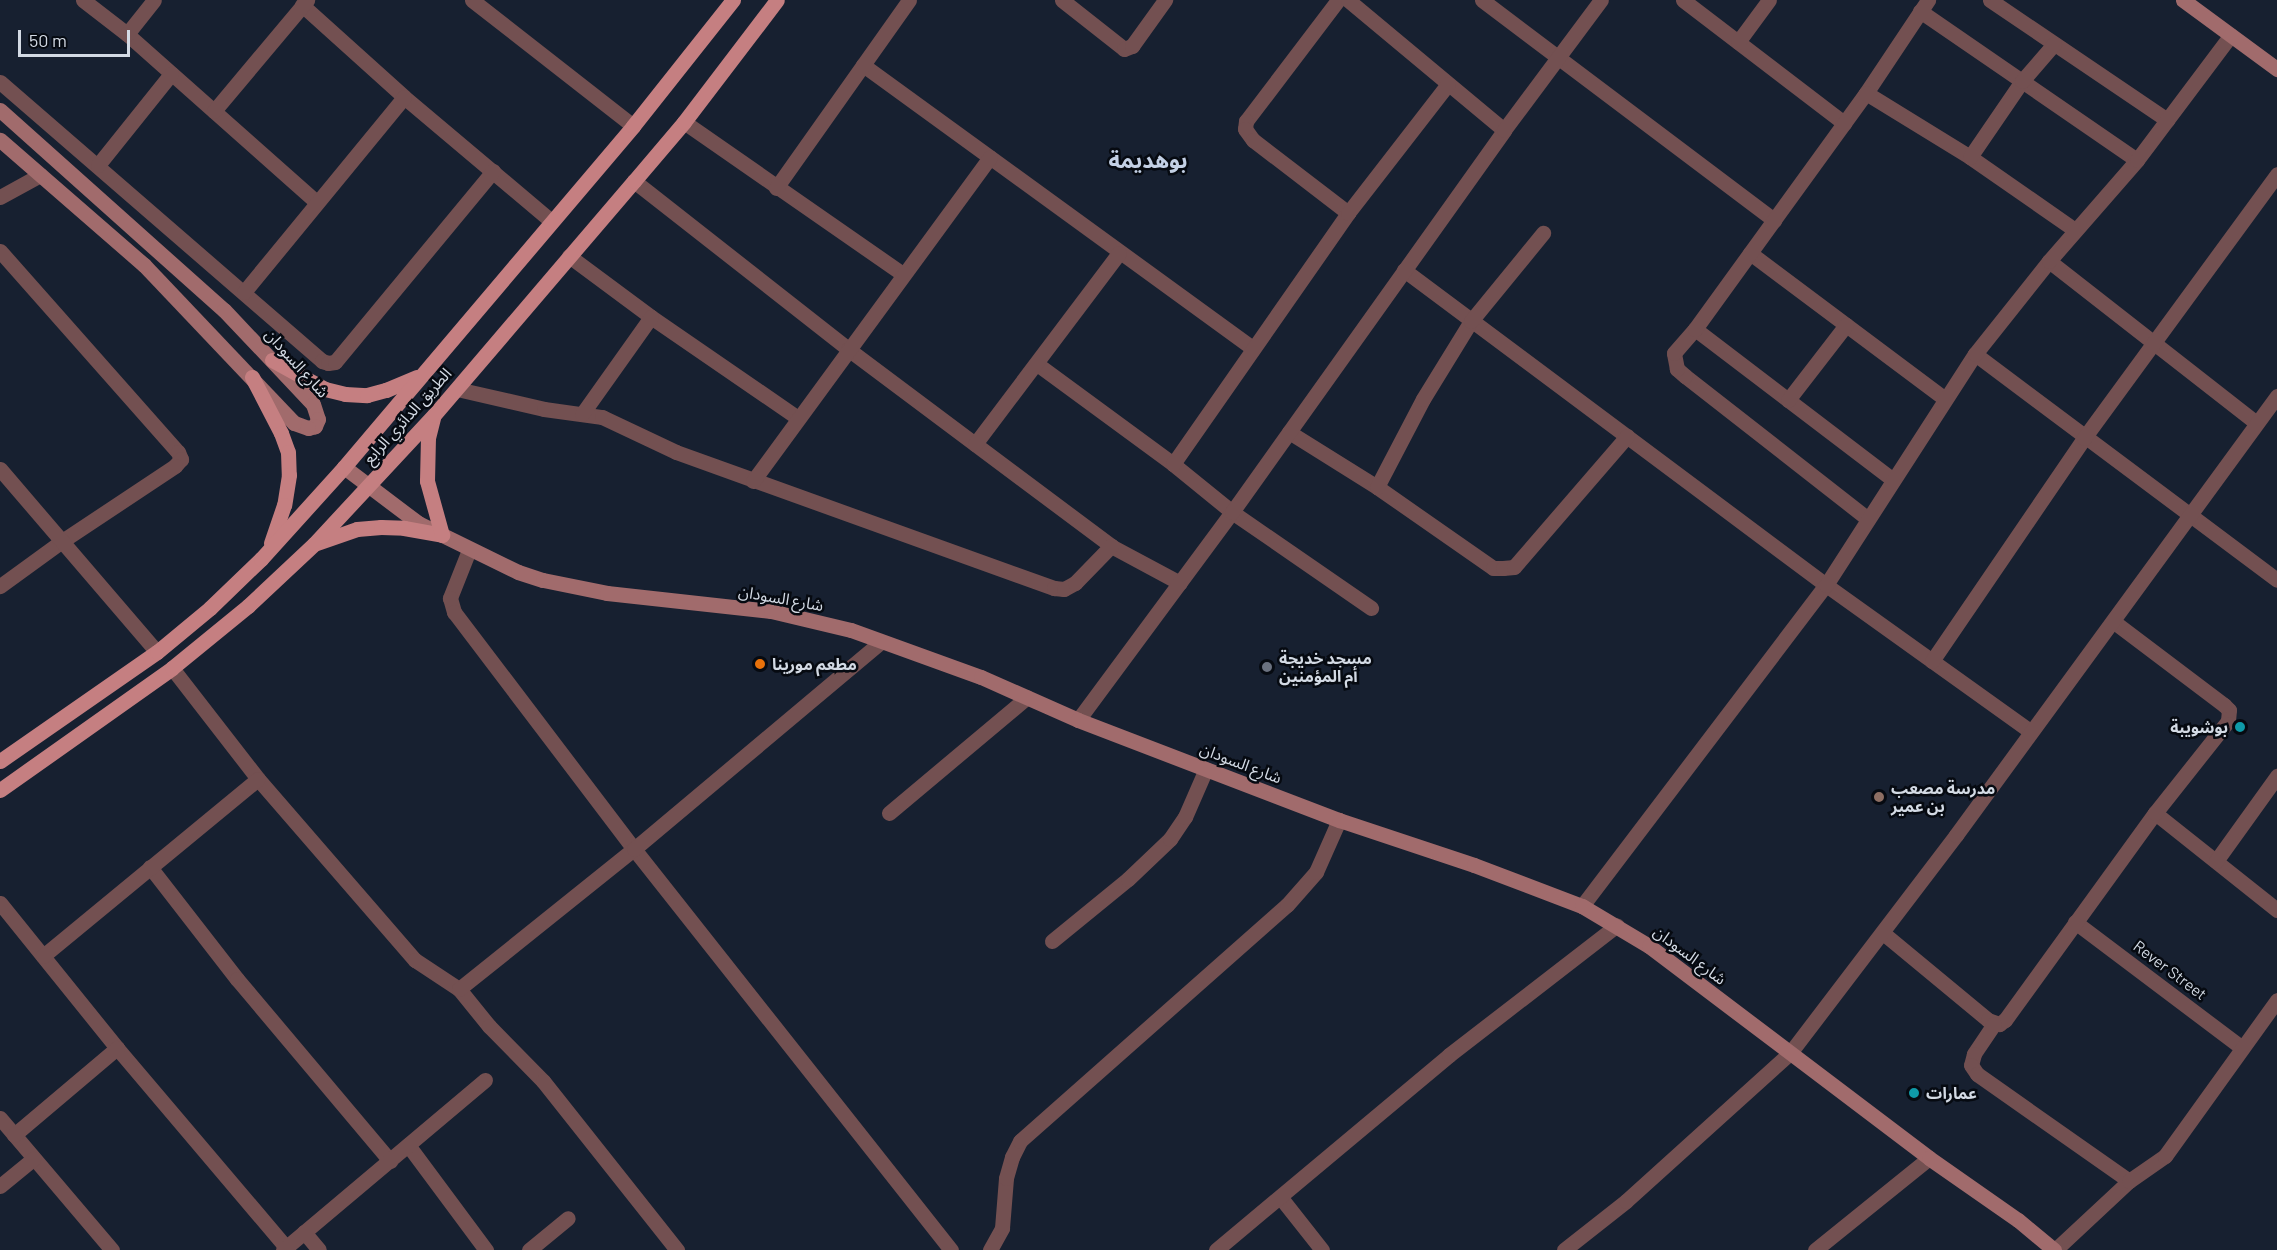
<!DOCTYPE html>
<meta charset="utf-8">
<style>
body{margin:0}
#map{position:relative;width:2277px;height:1250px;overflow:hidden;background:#172030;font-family:Barlow,"Noto Sans Arabic",sans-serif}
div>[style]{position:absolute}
.street>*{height:15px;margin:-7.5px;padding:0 7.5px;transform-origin:7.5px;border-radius:7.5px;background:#735051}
.secondary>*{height:15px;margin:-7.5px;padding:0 7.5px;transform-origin:7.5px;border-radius:7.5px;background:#a16b6c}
.primary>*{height:15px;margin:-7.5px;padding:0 7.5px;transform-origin:7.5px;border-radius:7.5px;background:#c57f81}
.dots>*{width:16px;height:16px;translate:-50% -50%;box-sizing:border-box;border:3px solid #060a11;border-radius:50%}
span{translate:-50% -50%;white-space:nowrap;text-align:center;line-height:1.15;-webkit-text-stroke:5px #060a11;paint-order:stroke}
.street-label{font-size:16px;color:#d3dae4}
.poi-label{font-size:16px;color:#d3dae4;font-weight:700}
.left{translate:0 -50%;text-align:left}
.right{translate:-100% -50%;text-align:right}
.district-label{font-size:22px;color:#c3d0e5;font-weight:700}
.scale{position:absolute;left:18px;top:30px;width:112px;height:27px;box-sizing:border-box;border:3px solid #d3dae4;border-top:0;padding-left:8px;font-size:18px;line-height:21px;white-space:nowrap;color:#d3dae4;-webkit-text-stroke:4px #060a11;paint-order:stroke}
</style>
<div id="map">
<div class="street">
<div style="left:83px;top:0;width:56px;rotate:37.7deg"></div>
<div style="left:127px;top:34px;width:253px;rotate:41.6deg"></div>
<div style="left:472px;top:0;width:204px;rotate:38deg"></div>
<div style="left:1062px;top:0;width:79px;rotate:38.3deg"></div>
<div style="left:1124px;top:49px;width:9px;rotate:-21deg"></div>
<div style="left:1132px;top:46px;width:57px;rotate:-54.3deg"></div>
<div style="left:1338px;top:0;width:152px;rotate:127.2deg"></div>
<div style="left:1246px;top:121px;width:8px;rotate:97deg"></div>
<div style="left:1245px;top:129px;width:14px;rotate:54deg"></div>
<div style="left:1253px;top:140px;width:120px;rotate:37.5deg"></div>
<div style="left:1348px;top:0;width:203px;rotate:39.8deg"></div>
<div style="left:1482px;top:0;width:366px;rotate:37deg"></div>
<div style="left:1683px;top:0;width:203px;rotate:37.4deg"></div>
<div style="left:1990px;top:0;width:214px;rotate:34.1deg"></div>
<div style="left:302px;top:5px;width:137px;rotate:42deg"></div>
<div style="left:404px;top:97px;width:192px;rotate:40.1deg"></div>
<div style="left:1920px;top:11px;width:263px;rotate:34.5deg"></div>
<div style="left:127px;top:34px;width:43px;rotate:-51.5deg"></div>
<div style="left:1738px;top:42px;width:52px;rotate:-53.6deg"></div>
<div style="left:863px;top:65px;width:482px;rotate:36deg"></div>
<div style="left:0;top:82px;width:426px;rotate:40.9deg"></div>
<div style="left:322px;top:361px;width:6px;rotate:18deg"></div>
<div style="left:328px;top:363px;width:7px;rotate:-8deg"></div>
<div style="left:335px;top:362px;width:248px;rotate:-50.4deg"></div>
<div style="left:1866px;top:93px;width:112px;rotate:-56.3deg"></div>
<div style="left:214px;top:111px;width:145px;rotate:-50deg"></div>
<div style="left:684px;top:122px;width:267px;rotate:34.8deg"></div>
<div style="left:1970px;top:157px;width:128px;rotate:34.8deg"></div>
<div style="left:98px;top:165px;width:117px;rotate:-51.3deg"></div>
<div style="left:634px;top:181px;width:272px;rotate:38.1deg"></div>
<div style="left:848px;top:349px;width:329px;rotate:36.8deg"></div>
<div style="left:1111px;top:546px;width:78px;rotate:28.2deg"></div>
<div style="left:776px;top:188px;width:230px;rotate:-54.7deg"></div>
<div style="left:0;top:197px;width:46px;rotate:-28.8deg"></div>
<div style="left:0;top:251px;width:268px;rotate:48.5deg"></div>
<div style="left:178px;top:452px;width:8px;rotate:67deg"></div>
<div style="left:181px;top:459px;width:9px;rotate:131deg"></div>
<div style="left:175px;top:466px;width:136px;rotate:146.4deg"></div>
<div style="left:62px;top:541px;width:77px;rotate:144deg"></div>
<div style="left:1750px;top:253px;width:242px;rotate:36.8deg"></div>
<div style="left:569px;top:256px;width:102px;rotate:36.6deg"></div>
<div style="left:651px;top:317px;width:178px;rotate:34.5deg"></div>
<div style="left:2049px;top:261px;width:263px;rotate:38deg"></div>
<div style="left:1404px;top:270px;width:527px;rotate:36.74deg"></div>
<div style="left:1826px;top:585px;width:252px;rotate:35.6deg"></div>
<div style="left:244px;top:292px;width:252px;rotate:-50.6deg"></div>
<div style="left:1695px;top:329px;width:249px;rotate:37.3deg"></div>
<div style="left:1975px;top:354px;width:377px;rotate:36.8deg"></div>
<div style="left:1037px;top:364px;width:169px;rotate:36.3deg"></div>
<div style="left:1173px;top:464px;width:76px;rotate:39.1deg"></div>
<div style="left:1232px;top:512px;width:169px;rotate:34.6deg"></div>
<div style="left:457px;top:389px;width:89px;rotate:12.9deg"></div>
<div style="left:544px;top:409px;width:59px;rotate:7.9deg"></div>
<div style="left:602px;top:417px;width:82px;rotate:25.3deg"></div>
<div style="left:676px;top:452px;width:402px;rotate:19.8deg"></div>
<div style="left:1054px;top:588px;width:10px;rotate:6deg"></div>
<div style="left:1064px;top:589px;width:13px;rotate:-29deg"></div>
<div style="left:1075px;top:583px;width:52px;rotate:-45.8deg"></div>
<div style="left:1788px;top:400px;width:95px;rotate:-52.3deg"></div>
<div style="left:582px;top:414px;width:119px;rotate:-54.6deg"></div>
<div style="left:1289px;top:432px;width:104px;rotate:32deg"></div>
<div style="left:1377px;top:487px;width:141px;rotate:34.9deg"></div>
<div style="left:1493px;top:568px;width:10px"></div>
<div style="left:1503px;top:568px;width:11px;rotate:-5deg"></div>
<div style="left:1514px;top:567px;width:173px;rotate:-49.2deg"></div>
<div style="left:975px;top:444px;width:239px;rotate:-53deg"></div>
<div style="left:1173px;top:464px;width:306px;rotate:-55.1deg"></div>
<div style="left:1348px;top:213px;width:163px;rotate:-52.2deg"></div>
<div style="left:0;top:469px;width:241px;rotate:49.4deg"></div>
<div style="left:753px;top:481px;width:401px;rotate:-53.8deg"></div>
<div style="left:1377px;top:487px;width:99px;rotate:-62.4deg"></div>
<div style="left:1423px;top:399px;width:92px;rotate:-58.4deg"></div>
<div style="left:1471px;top:321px;width:114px;rotate:-50.7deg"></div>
<div style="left:1868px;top:519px;width:232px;rotate:-142deg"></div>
<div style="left:1685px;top:376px;width:11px;rotate:-139deg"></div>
<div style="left:1677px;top:369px;width:16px;rotate:-101deg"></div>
<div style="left:1674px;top:353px;width:32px;rotate:-49deg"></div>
<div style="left:1695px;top:329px;width:291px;rotate:-54.1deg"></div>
<div style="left:1866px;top:93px;width:122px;rotate:31.6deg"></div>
<div style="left:1970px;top:157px;width:92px;rotate:-55.6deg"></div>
<div style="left:2022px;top:81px;width:49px;rotate:-49.1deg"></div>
<div style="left:469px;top:550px;width:52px;rotate:111.6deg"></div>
<div style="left:450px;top:598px;width:15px;rotate:74deg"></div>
<div style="left:454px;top:612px;width:298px;rotate:52.8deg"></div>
<div style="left:634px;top:849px;width:511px;rotate:51.67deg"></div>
<div style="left:1932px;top:661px;width:270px;rotate:-55.7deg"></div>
<div style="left:2084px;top:438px;width:327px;rotate:-53.8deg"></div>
<div style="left:172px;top:668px;width:140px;rotate:52.2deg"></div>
<div style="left:258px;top:779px;width:240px;rotate:49.1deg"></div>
<div style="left:415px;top:960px;width:53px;rotate:33.4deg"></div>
<div style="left:459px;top:989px;width:48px;rotate:51deg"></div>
<div style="left:489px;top:1026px;width:77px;rotate:45.5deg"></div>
<div style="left:543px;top:1081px;width:216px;rotate:51.6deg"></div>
<div style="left:1078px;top:720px;width:259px;rotate:-53.5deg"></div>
<div style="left:1232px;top:512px;width:469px;rotate:-54.5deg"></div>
<div style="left:1504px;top:130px;width:162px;rotate:-53.3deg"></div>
<div style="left:889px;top:813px;width:180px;rotate:-40deg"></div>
<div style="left:2155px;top:813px;width:156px;rotate:38.5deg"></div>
<div style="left:2216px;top:861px;width:105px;rotate:-54.3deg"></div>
<div style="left:150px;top:867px;width:142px;rotate:52.2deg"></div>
<div style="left:237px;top:979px;width:238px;rotate:49.9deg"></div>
<div style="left:0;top:903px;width:186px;rotate:51.1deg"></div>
<div style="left:117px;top:1048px;width:261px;rotate:49.7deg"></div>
<div style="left:1582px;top:906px;width:403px;rotate:-52.8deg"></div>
<div style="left:1826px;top:585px;width:275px;rotate:-57.2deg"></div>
<div style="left:1975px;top:354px;width:119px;rotate:-51.5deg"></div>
<div style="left:2049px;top:261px;width:134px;rotate:-48.9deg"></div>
<div style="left:2137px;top:160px;width:156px;rotate:-53.1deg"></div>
<div style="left:2075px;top:922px;width:209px;rotate:37deg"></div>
<div style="left:1883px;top:933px;width:136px;rotate:39.6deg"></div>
<div style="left:1988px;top:1020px;width:12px;rotate:20deg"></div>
<div style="left:1999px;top:1024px;width:7px;rotate:-34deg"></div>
<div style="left:2005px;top:1020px;width:256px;rotate:-54.1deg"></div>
<div style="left:2155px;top:813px;width:117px;rotate:-51.6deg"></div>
<div style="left:2228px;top:721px;width:11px;rotate:-85deg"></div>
<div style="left:2229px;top:710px;width:7px;rotate:-135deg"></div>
<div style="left:2224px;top:705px;width:139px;rotate:-142.9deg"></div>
<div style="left:1052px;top:941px;width:98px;rotate:-39.2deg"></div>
<div style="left:1128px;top:879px;width:58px;rotate:-43.6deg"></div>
<div style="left:1170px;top:839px;width:27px;rotate:-56deg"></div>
<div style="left:1185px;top:817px;width:52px;rotate:-66.4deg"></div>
<div style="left:43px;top:956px;width:278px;rotate:-39.5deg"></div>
<div style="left:459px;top:989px;width:224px;rotate:-38.7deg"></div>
<div style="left:634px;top:849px;width:322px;rotate:-40deg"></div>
<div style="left:1994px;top:1024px;width:36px;rotate:124deg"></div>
<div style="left:1974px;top:1054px;width:11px;rotate:105deg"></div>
<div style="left:1971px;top:1065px;width:11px;rotate:56deg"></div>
<div style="left:1977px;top:1074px;width:186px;rotate:35.1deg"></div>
<div style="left:0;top:1118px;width:173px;rotate:49.7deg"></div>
<div style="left:14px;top:1135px;width:135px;rotate:-40.2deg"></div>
<div style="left:408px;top:1145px;width:131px;rotate:53.4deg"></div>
<div style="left:0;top:1186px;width:43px;rotate:-39.3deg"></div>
<div style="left:1281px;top:1198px;width:66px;rotate:51.7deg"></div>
<div style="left:304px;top:1232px;width:23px;rotate:50deg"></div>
<div style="left:283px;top:1250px;width:264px;rotate:-40.1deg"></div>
<div style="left:529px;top:1250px;width:50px;rotate:-39.4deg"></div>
<div style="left:990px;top:1250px;width:25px;rotate:-61deg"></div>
<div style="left:1002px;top:1228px;width:50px;rotate:-85.4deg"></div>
<div style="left:1006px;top:1178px;width:22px;rotate:-74deg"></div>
<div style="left:1012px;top:1157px;width:18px;rotate:-63deg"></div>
<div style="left:1020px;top:1141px;width:356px;rotate:-41.5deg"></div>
<div style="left:1287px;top:905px;width:44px;rotate:-48.7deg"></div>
<div style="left:1316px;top:872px;width:57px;rotate:-66.1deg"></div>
<div style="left:1216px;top:1250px;width:304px;rotate:-39.9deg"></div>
<div style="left:1449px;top:1055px;width:212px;rotate:-37.7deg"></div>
<div style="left:1564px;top:1250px;width:79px;rotate:-38.3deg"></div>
<div style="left:1626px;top:1201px;width:221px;rotate:-42.1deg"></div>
<div style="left:1790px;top:1053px;width:274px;rotate:-52.7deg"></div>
<div style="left:1956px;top:835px;width:544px;rotate:-53.83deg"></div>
<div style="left:1815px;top:1250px;width:146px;rotate:-38.9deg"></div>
<div style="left:2055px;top:1250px;width:101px;rotate:-43deg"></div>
<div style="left:2129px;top:1181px;width:44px;rotate:-34.8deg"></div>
<div style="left:2165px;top:1156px;width:192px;rotate:-54.3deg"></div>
</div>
<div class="secondary">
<div style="left:2183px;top:0;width:117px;rotate:36.3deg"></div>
<div style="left:0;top:110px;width:300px;rotate:41.8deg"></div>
<div style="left:224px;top:310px;width:129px;rotate:46.6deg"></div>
<div style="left:313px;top:404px;width:16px;rotate:72deg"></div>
<div style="left:318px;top:419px;width:8px;rotate:113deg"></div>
<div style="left:315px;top:426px;width:7px;rotate:164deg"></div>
<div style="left:308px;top:428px;width:15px;rotate:-160deg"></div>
<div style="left:294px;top:423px;width:218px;rotate:-133.5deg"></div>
<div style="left:144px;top:265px;width:191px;rotate:-139deg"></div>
<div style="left:344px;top:467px;width:93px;rotate:37.1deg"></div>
<div style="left:418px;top:523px;width:111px;rotate:26.1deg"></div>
<div style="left:518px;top:572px;width:26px;rotate:18deg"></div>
<div style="left:543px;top:580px;width:65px;rotate:11.5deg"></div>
<div style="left:607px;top:593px;width:165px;rotate:6.3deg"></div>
<div style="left:771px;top:611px;width:82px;rotate:13.4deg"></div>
<div style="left:851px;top:630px;width:138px;rotate:19.9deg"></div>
<div style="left:981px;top:677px;width:106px;rotate:23.9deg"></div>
<div style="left:1078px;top:720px;width:280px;rotate:21deg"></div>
<div style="left:1339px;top:820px;width:142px;rotate:18.4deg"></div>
<div style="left:1474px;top:865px;width:116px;rotate:20.8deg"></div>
<div style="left:1582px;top:906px;width:78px;rotate:30.8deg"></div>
<div style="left:1649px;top:946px;width:351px;rotate:37.1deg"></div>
<div style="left:1929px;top:1158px;width:108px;rotate:34.9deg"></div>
<div style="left:2018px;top:1220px;width:47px;rotate:39.8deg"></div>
</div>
<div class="primary">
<div style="left:272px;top:360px;width:60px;rotate:28.7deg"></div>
<div style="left:325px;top:389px;width:21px;rotate:14deg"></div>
<div style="left:345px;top:394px;width:22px;rotate:3deg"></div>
<div style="left:367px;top:395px;width:20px;rotate:-15deg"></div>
<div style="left:386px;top:390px;width:33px;rotate:-23deg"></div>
<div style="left:252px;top:377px;width:63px;rotate:62.6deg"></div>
<div style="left:281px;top:433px;width:20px;rotate:70deg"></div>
<div style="left:288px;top:452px;width:23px;rotate:88deg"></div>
<div style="left:289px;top:475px;width:30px;rotate:99deg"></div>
<div style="left:284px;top:505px;width:40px;rotate:108.9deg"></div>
<div style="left:317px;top:543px;width:42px;rotate:-19.3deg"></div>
<div style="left:357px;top:529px;width:24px;rotate:-5deg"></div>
<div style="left:381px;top:527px;width:23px;rotate:2deg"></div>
<div style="left:404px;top:528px;width:39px;rotate:10deg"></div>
<div style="left:442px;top:535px;width:56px;rotate:-105.5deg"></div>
<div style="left:427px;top:481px;width:43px;rotate:-88.7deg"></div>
<div style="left:428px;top:438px;width:21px;rotate:-76deg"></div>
<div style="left:0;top:761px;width:191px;rotate:-34.8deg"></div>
<div style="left:157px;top:652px;width:69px;rotate:-39.7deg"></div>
<div style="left:210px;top:608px;width:71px;rotate:-43.9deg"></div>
<div style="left:261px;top:559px;width:124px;rotate:-47.9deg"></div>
<div style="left:344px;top:467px;width:447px;rotate:-49.7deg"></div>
<div style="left:633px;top:126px;width:161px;rotate:-51.6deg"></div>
<div style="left:0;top:790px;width:211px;rotate:-35.3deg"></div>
<div style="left:172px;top:668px;width:98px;rotate:-39.2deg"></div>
<div style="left:248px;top:606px;width:91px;rotate:-43.2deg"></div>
<div style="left:314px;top:544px;width:176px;rotate:-47.1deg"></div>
<div style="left:434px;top:415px;width:308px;rotate:-49.5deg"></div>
<div style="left:634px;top:181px;width:77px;rotate:-49.7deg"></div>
<div style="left:684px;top:122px;width:153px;rotate:-52.7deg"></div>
</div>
<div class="dots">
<div style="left:760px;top:664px;background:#e8710a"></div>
<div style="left:1267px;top:667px;background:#6b7280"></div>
<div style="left:2240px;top:727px;background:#0f9aa8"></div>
<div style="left:1879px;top:797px;background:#8d6e63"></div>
<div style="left:1914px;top:1093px;background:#0f9aa8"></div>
</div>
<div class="street-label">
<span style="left:297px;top:363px;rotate:48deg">شارع السودان</span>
<span style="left:407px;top:416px;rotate:-48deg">الطريق الدائري الرابع</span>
<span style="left:781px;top:598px;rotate:10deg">شارع السودان</span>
<span style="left:1241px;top:763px;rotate:21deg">شارع السودان</span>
<span style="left:1690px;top:955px;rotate:37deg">شارع السودان</span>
<span style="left:2170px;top:970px;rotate:37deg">Rever Street</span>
</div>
<div class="poi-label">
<span class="left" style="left:1279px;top:667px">مسجد خديجة<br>أم المؤمنين</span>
<span class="left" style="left:772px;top:664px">مطعم مورينا</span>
<span class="right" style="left:2228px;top:727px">بوشويبة</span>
<span class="left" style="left:1891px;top:797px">مدرسة مصعب<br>بن عمير</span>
<span class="left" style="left:1926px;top:1093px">عمارات</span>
</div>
<div class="district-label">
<span style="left:1148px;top:160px">بوهديمة</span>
</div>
<div class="scale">50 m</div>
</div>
